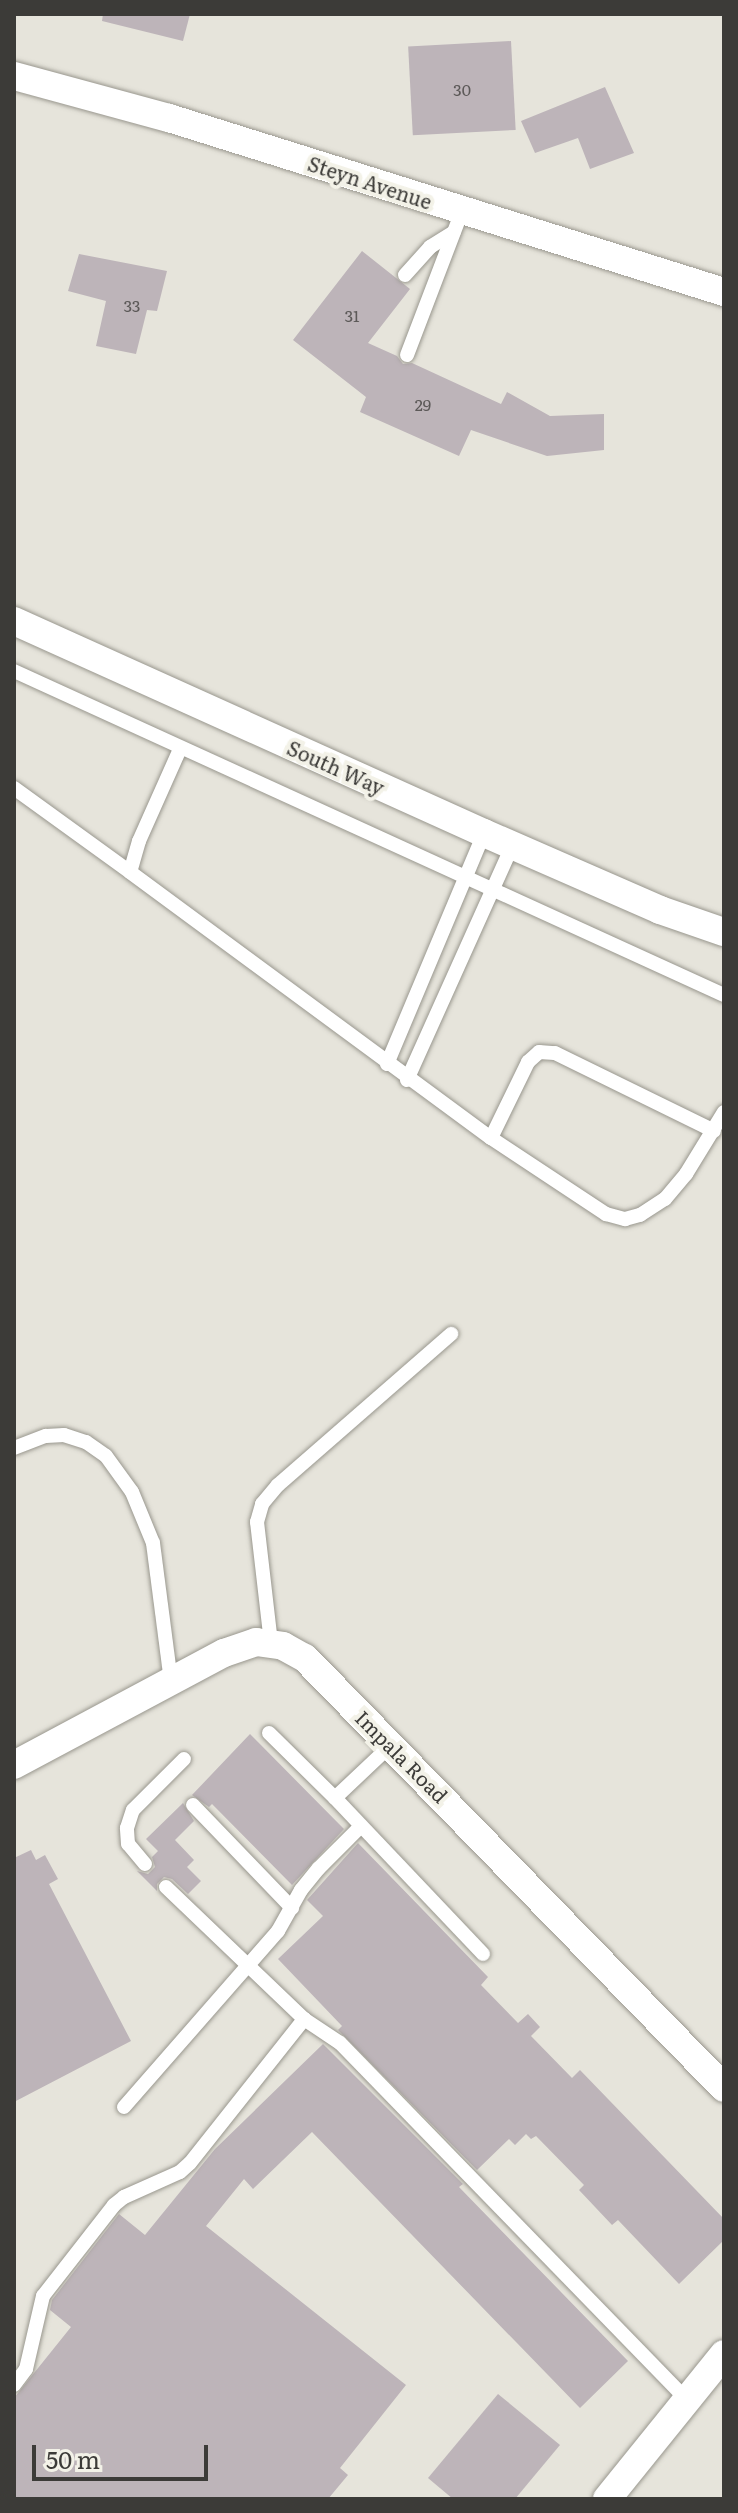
<!DOCTYPE html>
<style>
body{margin:0}
#map{position:relative;width:738px;height:2513px;overflow:hidden;background:#e6e4db;font-family:Literata,serif}
div>[style]{position:absolute}
.building>*{inset:0;background:#bdb4b9;transform-origin:0 0}
.roads{filter:drop-shadow(0 0 2px #99978e) drop-shadow(0 0 2px #99978e)}
.lane>*{height:14px;margin:-7px;padding:0 7px;transform-origin:7px;border-radius:7px;background:#fff}
.street>*{height:28px;margin:-14px;padding:0 14px;transform-origin:14px;border-radius:14px;background:#fff}
span{translate:-50% -50%;white-space:nowrap;text-align:center;line-height:1.15;-webkit-text-stroke:8px #f3f2e8;paint-order:stroke}
.number-label{font-size:16px;color:#5c5958}
.number-label span{-webkit-text-stroke-width:0}
.street-label{font-size:20px;color:#3c3b38}
.frame{position:absolute;inset:0;border:16px solid #3c3b38;pointer-events:none}
.scale{position:absolute;left:32px;top:2445px;width:176px;height:36px;box-sizing:border-box;border:4px solid #3c3b38;border-top:0;padding-left:10px;font-size:24px;line-height:28px;white-space:nowrap;color:#3c3b38;-webkit-text-stroke:6px #f3f2e8;paint-order:stroke}
</style>
<div id="map">
<div class="building">
<div style="clip-path:polygon(103px 14px,190px 14px,183px 41px,102px 21px)"></div>
<div style="left:511px;top:41px;width:89px;height:103px;rotate:87deg"></div>
<div style="clip-path:polygon(605px 87px,634px 153px,590px 169px,578px 138px,535px 153px,521px 121px)"></div>
<div style="clip-path:polygon(362px 251px,410px 289px,368px 343px,397px 356px,403px 364px,412px 363px,501px 404px,507px 392px,550px 416px,604px 414px,604px 450px,547px 456px,471px 430px,459px 456px,360px 412px,366px 397px,293px 340px)"></div>
<div style="clip-path:polygon(79px 254px,167px 271px,157px 311px,147px 310px,136px 354px,96px 346px,106px 301px,68px 291px)"></div>
<div style="clip-path:polygon(250px 1734px,344px 1829px,292px 1885px,212px 1804px,209px 1807px,192px 1795px)"></div>
<div style="clip-path:polygon(183px 1803px,194px 1821px,175px 1840px,194px 1860px,187px 1867px,201px 1881px,188px 1894px,172px 1879px,164px 1877px,157px 1884px,157px 1891px,137px 1871px,148px 1874px,155px 1867px,152px 1857px,158px 1851px,146px 1839px)"></div>
<div style="clip-path:polygon(358px 1843px,488px 1977px,481px 1985px,518px 2023px,528px 2014px,540px 2027px,531px 2036px,572px 2078px,580px 2070px,724px 2219px,724px 2240px,679px 2284px,618px 2220px,612px 2225px,579px 2190px,584px 2185px,536px 2136px,531px 2139px,526px 2134px,515px 2145px,509px 2139px,477px 2170px,338px 2030px,342px 2026px,278px 1959px,323px 1916px,307px 1900px)"></div>
<div style="clip-path:polygon(31px 1850px,36px 1860px,45px 1855px,58px 1879px,49px 1884px,131px 2041px,14px 2102px,14px 1858px)"></div>
<div style="clip-path:polygon(323px 2044px,463px 2184px,459px 2187px,628px 2361px,580px 2408px,312px 2132px,253px 2189px,244px 2179px,206px 2226px,406px 2385px,340px 2468px,348px 2475px,328px 2499px,14px 2499px,14px 2398px,71px 2327px,50px 2310px,52px 2300px,119px 2214px,145px 2235px,215px 2149px)"></div>
<div style="clip-path:polygon(498px 2394px,560px 2445px,515px 2499px,453px 2499px,428px 2478px)"></div>
</div>
<div class="roads">
<div class="lane">
<div style="left:405px;top:275px;width:38px;rotate:-48deg"></div>
<div style="left:430px;top:247px;width:28px;rotate:-32deg"></div>
<div style="left:407px;top:355px;width:154px;rotate:-69.1deg"></div>
<div style="left:14px;top:671px;width:780px;rotate:24.53deg"></div>
<div style="left:180px;top:749px;width:101px;rotate:114deg"></div>
<div style="left:139px;top:841px;width:32px;rotate:106deg"></div>
<div style="left:130px;top:872px;width:448px;rotate:36.4deg"></div>
<div style="left:491px;top:1138px;width:138px;rotate:33.5deg"></div>
<div style="left:606px;top:1214px;width:20px;rotate:15deg"></div>
<div style="left:625px;top:1219px;width:16px;rotate:-15deg"></div>
<div style="left:640px;top:1215px;width:30px;rotate:-33deg"></div>
<div style="left:665px;top:1199px;width:33px;rotate:-50deg"></div>
<div style="left:686px;top:1174px;width:73px;rotate:-58.5deg"></div>
<div style="left:14px;top:788px;width:143px;rotate:35.9deg"></div>
<div style="left:387px;top:1064px;width:251px;rotate:-67.2deg"></div>
<div style="left:407px;top:1080px;width:259px;rotate:-65.8deg"></div>
<div style="left:491px;top:1138px;width:85px;rotate:-64deg"></div>
<div style="left:528px;top:1062px;width:15px;rotate:-42deg"></div>
<div style="left:539px;top:1052px;width:16px;rotate:4deg"></div>
<div style="left:555px;top:1053px;width:177px;rotate:26.1deg"></div>
<div style="left:14px;top:1448px;width:34px;rotate:-21deg"></div>
<div style="left:46px;top:1436px;width:18px;rotate:-3deg"></div>
<div style="left:64px;top:1435px;width:23px;rotate:18deg"></div>
<div style="left:86px;top:1442px;width:24px;rotate:35deg"></div>
<div style="left:106px;top:1456px;width:44px;rotate:54.2deg"></div>
<div style="left:132px;top:1492px;width:55px;rotate:67.6deg"></div>
<div style="left:153px;top:1543px;width:140px;rotate:82.6deg"></div>
<div style="left:271px;top:1643px;width:122px;rotate:-96.6deg"></div>
<div style="left:257px;top:1522px;width:19px;rotate:-74deg"></div>
<div style="left:262px;top:1504px;width:25px;rotate:-50deg"></div>
<div style="left:278px;top:1485px;width:230px;rotate:-41.1deg"></div>
<div style="left:269px;top:1733px;width:93px;rotate:44.6deg"></div>
<div style="left:391px;top:1745px;width:77px;rotate:136.6deg"></div>
<div style="left:335px;top:1798px;width:215px;rotate:46.5deg"></div>
<div style="left:193px;top:1805px;width:143px;rotate:46.1deg"></div>
<div style="left:145px;top:1864px;width:26px;rotate:-130deg"></div>
<div style="left:128px;top:1844px;width:16px;rotate:-94deg"></div>
<div style="left:127px;top:1828px;width:19px;rotate:-72deg"></div>
<div style="left:133px;top:1810px;width:72px;rotate:-45deg"></div>
<div style="left:166px;top:1887px;width:191px;rotate:43.7deg"></div>
<div style="left:124px;top:2107px;width:234px;rotate:-48.8deg"></div>
<div style="left:278px;top:1931px;width:47px;rotate:-60.7deg"></div>
<div style="left:301px;top:1890px;width:28px;rotate:-51deg"></div>
<div style="left:319px;top:1868px;width:59px;rotate:-45deg"></div>
<div style="left:14px;top:2385px;width:20px;rotate:-53deg"></div>
<div style="left:26px;top:2369px;width:75px;rotate:-76.9deg"></div>
<div style="left:43px;top:2296px;width:115px;rotate:-52deg"></div>
<div style="left:114px;top:2205px;width:13px;rotate:-39deg"></div>
<div style="left:124px;top:2197px;width:61px;rotate:-24.1deg"></div>
<div style="left:180px;top:2172px;width:13px;rotate:-42deg"></div>
<div style="left:190px;top:2163px;width:184px;rotate:-51.6deg"></div>
<div style="left:304px;top:2019px;width:43px;rotate:33.7deg"></div>
<div style="left:340px;top:2043px;width:498px;rotate:45.8deg"></div>
</div>
<div class="street">
<div style="left:14px;top:76px;width:161px;rotate:15.2deg"></div>
<div style="left:169px;top:118px;width:582px;rotate:17.41deg"></div>
<div style="left:14px;top:621px;width:516px;rotate:24.28deg"></div>
<div style="left:484px;top:833px;width:192px;rotate:23.6deg"></div>
<div style="left:660px;top:910px;width:68px;rotate:19deg"></div>
<div style="left:14px;top:1765px;width:238px;rotate:-28.1deg"></div>
<div style="left:224px;top:1653px;width:34px;rotate:-19deg"></div>
<div style="left:256px;top:1642px;width:27px;rotate:8deg"></div>
<div style="left:283px;top:1646px;width:25px;rotate:29deg"></div>
<div style="left:305px;top:1658px;width:600px;rotate:45.74deg"></div>
<div style="left:607px;top:2499px;width:186px;rotate:-51.1deg"></div>
</div>
</div>
<div class="number-label">
<span style="left:462px;top:89px">30</span>
<span style="left:132px;top:305px">33</span>
<span style="left:352px;top:315px">31</span>
<span style="left:423px;top:404px">29</span>
</div>
<div class="street-label">
<span style="left:370px;top:182px;rotate:18deg">Steyn Avenue</span>
<span style="left:336px;top:767px;rotate:24deg">South Way</span>
<span style="left:402px;top:1756px;rotate:45deg">Impala Road</span>
</div>
<div class="frame"></div>
<div class="scale">50 m</div>
</div>
